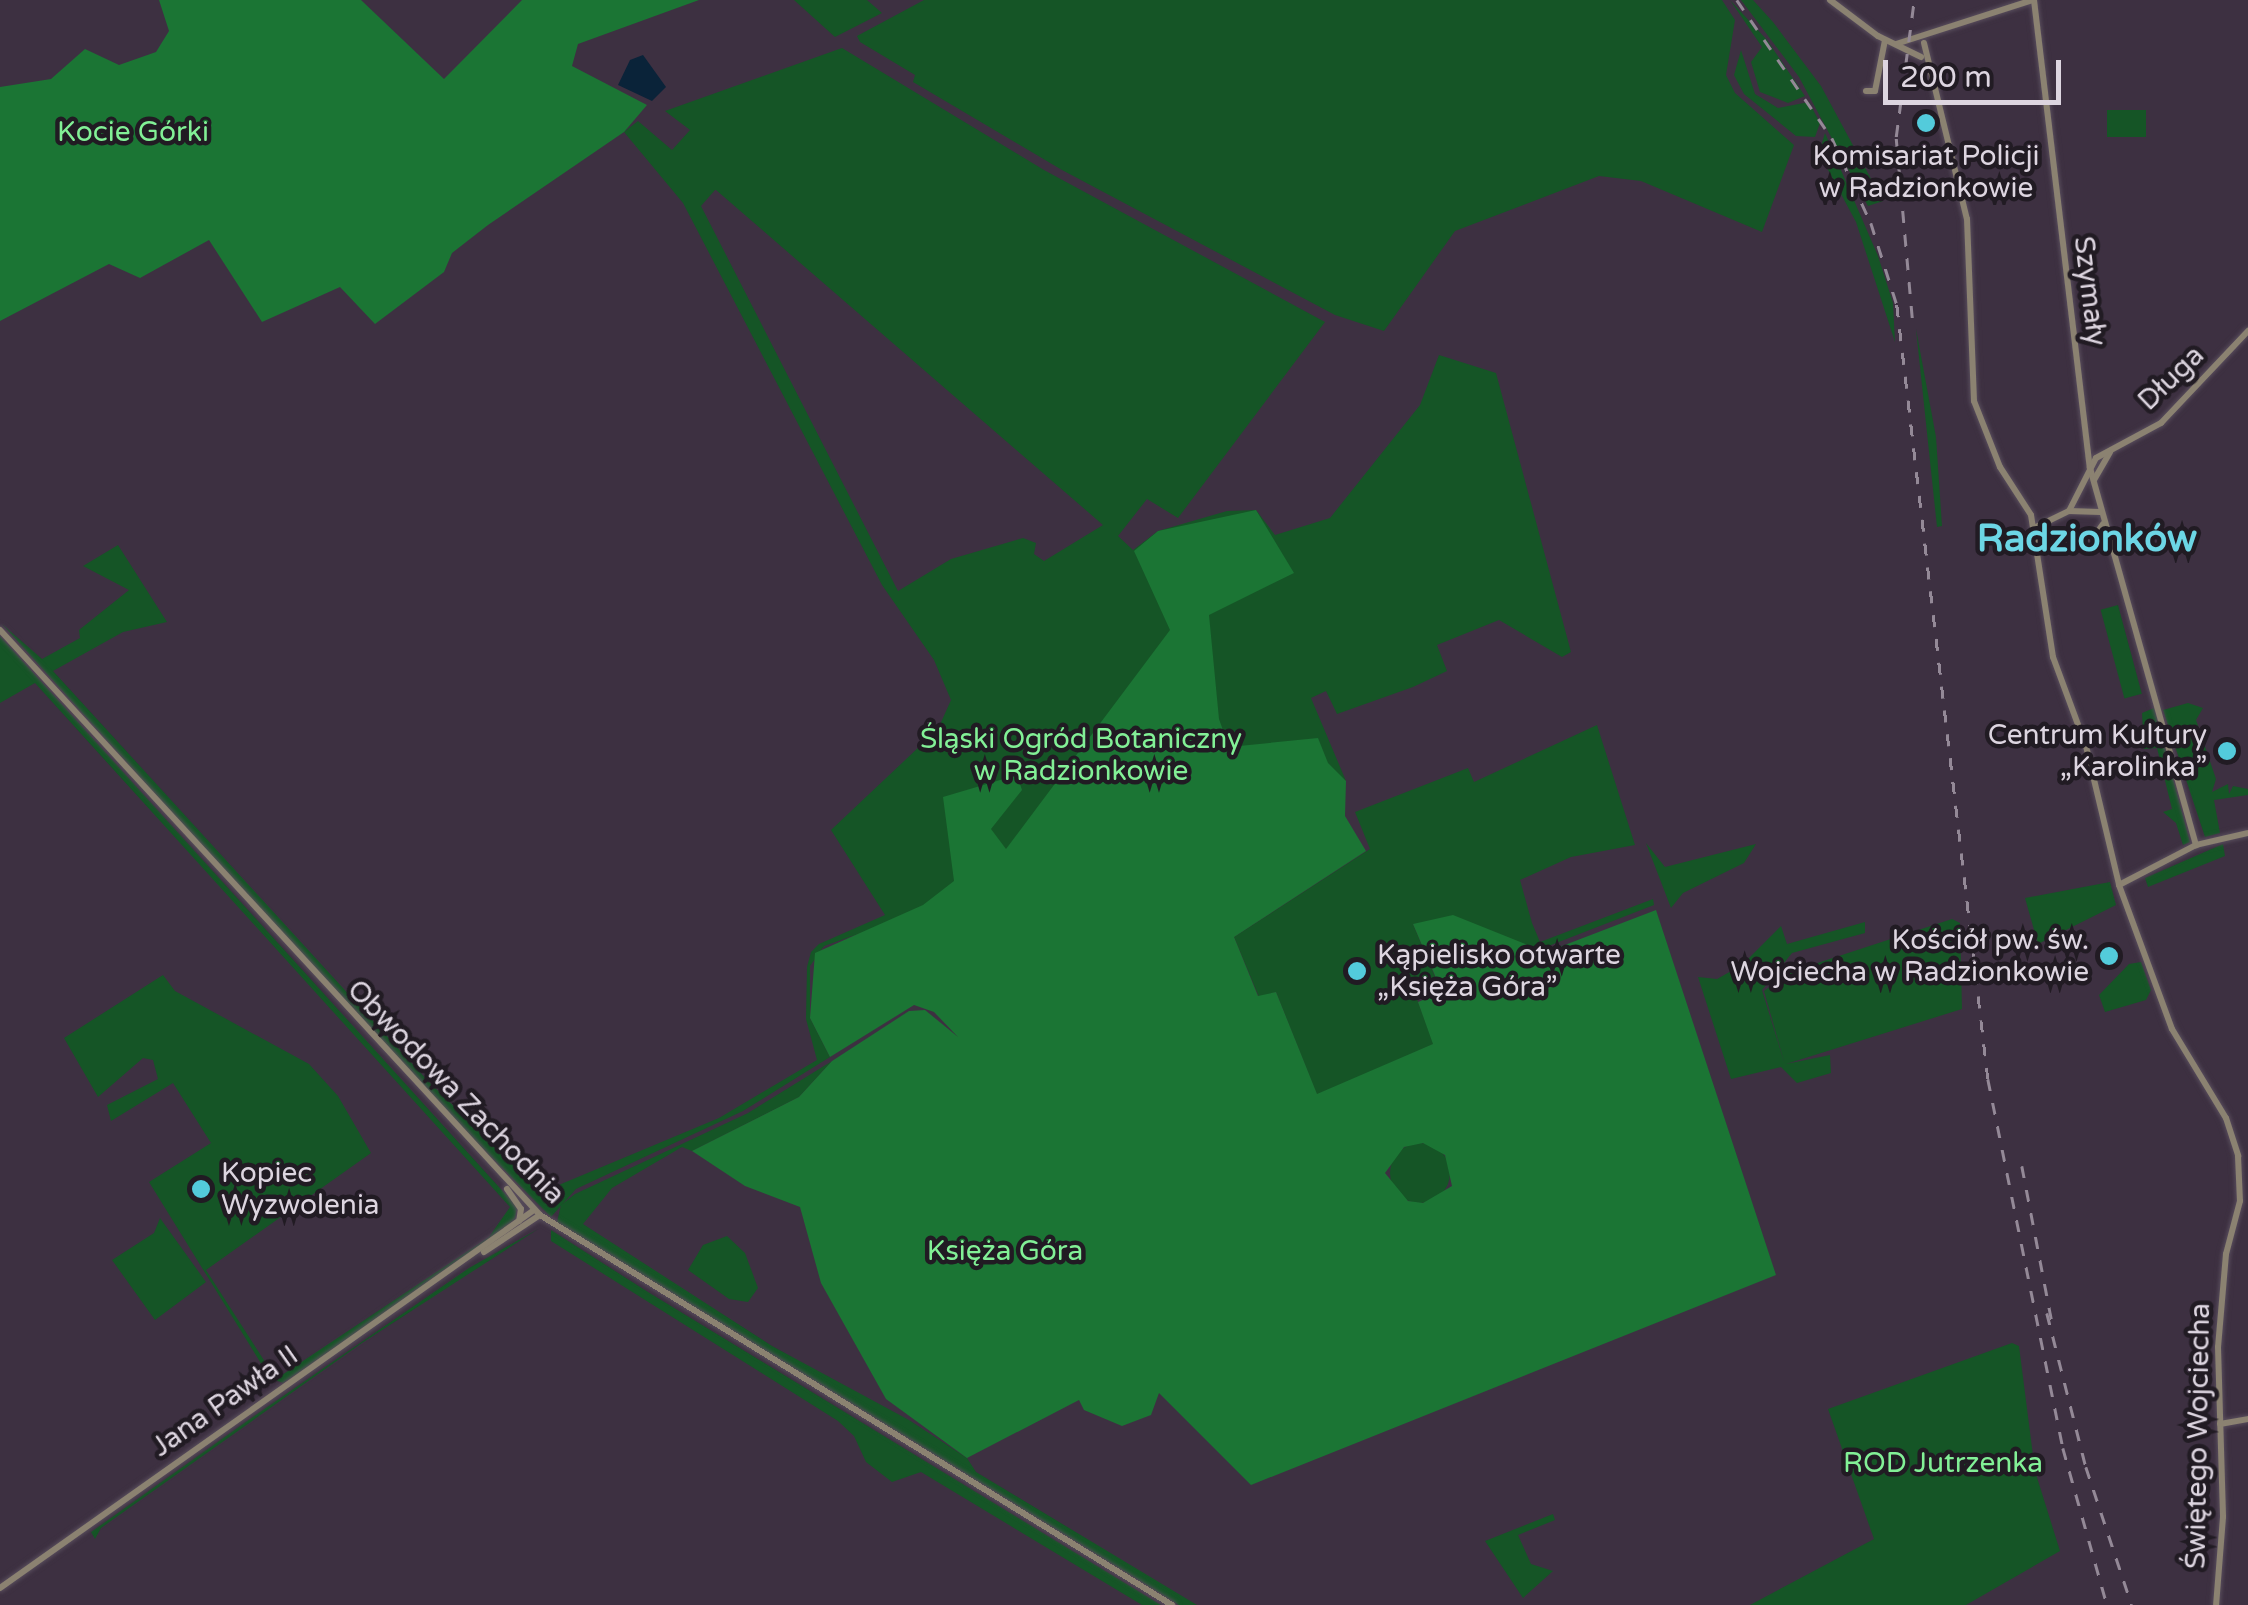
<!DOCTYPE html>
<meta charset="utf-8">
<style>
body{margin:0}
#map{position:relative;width:2248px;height:1605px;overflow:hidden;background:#3d3041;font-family:"Varela Round",sans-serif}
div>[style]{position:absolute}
.green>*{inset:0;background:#155526;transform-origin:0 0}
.round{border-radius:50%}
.forest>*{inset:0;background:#1b7534}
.water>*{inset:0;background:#0a2339}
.roads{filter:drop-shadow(0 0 2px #584d5c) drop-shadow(0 0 2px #584d5c)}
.secondary>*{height:6px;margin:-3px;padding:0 3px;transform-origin:3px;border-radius:3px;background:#8b8271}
.rail>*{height:2.5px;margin-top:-1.25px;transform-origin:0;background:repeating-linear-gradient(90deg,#948997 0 12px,transparent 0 24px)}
.dots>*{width:28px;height:28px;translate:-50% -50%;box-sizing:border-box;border:5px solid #211b23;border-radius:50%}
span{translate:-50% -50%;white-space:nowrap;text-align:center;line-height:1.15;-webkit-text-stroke:9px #211b23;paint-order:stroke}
.park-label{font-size:28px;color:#82f096}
.poi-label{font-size:28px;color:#ddd5e0}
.right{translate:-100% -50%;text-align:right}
.left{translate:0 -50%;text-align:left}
.street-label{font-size:28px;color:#ddd5e0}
.district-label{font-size:38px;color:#6cd6e5;font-weight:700}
.scale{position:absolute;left:1883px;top:60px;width:178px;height:45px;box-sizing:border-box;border:5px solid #ddd5e0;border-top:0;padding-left:12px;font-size:30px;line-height:35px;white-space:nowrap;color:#ddd5e0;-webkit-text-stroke:8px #211b23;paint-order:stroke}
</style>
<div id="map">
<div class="green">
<div style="clip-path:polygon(794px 0,867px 0,882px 13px,835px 37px)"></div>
<div style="clip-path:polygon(924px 0,1722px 0,1735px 20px,1726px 75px,1735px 93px,1794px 145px,1762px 232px,1641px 181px,1599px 176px,1455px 231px,1384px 331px,1335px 315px,1062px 170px,913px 82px,915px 75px,860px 42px,857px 36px)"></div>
<div style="clip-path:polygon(1730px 0,1767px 40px,1805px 96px,1788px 103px,1760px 92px,1751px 62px,1762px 47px)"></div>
<div style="clip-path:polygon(1741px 0,1753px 0,1773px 22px,1821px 86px,1883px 201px,1868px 206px,1799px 77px)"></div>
<div style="clip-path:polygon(evenodd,842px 48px,1044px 170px,1325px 322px,1178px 518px,1147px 499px,1118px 536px,1133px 550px,1158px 531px,1227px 511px,1256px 510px,1275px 535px,1330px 518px,1420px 405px,1439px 355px,1496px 373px,1571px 652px,1562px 657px,1499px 620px,1437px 645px,1447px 671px,1413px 687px,1337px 714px,1326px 691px,1311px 698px,1346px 781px,1332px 768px,824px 946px,810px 966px,810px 1018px,830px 1057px,743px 1111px,576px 1189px,551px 1217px,399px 1064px,2px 624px,42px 659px,80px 638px,79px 630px,129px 590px,83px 566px,118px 545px,167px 622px,123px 632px,53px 671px,428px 1081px,542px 1192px,719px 1118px,817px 1060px,806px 1019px,807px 967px,811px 952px,819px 944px,885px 915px,831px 830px,938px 729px,951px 700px,934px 660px,882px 585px,683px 203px,624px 132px,638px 121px,672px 150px,690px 130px,665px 111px,842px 48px,715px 190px,716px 190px,1103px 525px,1044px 561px,1034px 554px,1036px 543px,1023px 538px,951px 559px,898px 591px,701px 206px,715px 190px)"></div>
<div style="clip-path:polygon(1741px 50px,1755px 94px,1778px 108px,1809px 102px,1820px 123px,1815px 137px,1796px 136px,1744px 94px,1734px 75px)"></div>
<div style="left:2146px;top:110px;width:27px;height:39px;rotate:90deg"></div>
<div style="clip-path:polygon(1825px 133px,1878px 256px,1893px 303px,1895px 342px,1856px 222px,1819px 153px)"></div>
<div style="clip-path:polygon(1916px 329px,1936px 437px,1942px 526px,1937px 527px)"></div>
<div style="left:2118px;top:605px;width:92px;height:18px;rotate:75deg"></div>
<div style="clip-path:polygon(0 636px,517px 1207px,515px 1219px,469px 1256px,283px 1383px,270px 1378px,149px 1182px,211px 1143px,173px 1083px,111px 1121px,107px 1105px,158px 1079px,153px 1060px,143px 1058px,98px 1097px,64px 1038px,163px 975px,175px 991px,309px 1064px,338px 1096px,371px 1153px,206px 1270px,276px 1379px,489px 1237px,510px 1207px,35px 683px,0 703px)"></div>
<div style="clip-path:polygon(2188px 703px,2203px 708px,2196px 720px,2216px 779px,2212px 792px,2228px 784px,2229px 794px,2233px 786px,2248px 789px,2248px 795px,2214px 800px,2220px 833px,2205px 837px,2163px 710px)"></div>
<div style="clip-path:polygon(2154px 708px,2190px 842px,2183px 845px,2176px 823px,2163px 812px,2172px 809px,2157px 748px,2144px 749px,2142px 713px)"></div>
<div style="clip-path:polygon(1597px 725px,1635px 845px,1571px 857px,1520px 880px,1532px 923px,1540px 942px,1653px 899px,1654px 905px,1533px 952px,1528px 945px,1413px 924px,1436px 979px,1413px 989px,1434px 1044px,1317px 1095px,1276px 992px,1259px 997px,1234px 937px,1370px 849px,1355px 812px,1468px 768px,1474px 782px)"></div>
<div style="clip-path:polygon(1646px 843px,1665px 867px,1756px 844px,1744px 863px,1683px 893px,1671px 908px)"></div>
<div style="clip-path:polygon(2223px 844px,2225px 856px,2148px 887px,2145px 878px)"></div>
<div style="clip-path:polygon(2110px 882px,2116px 905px,2038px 944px,2025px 898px)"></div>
<div style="clip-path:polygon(1952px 919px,1960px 923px,1962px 1009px,1786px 1064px,1830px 1055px,1831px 1073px,1797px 1083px,1781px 1067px,1731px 1079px,1698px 977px,1717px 979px,1742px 965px,1781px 926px,1787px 944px,1865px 922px,1865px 933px,1792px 953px,1762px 990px,1785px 1065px,1764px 991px,1790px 972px)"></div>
<div style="clip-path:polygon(2141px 962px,2151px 990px,2146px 1000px,2105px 1012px,2099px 995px,2129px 964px)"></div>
<div style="clip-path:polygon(832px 1061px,799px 1097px,692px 1151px,682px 1147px,612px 1188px,583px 1224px,772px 1346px,909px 1420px,967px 1458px,976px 1472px,1197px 1605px,1179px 1605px,557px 1222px,561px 1205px,575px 1194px,748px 1113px)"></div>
<div class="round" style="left:1390px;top:1143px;width:60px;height:60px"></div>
<div style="clip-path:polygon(160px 1218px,206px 1282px,155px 1320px,112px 1260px,154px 1233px)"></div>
<div style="clip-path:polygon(538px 1229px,362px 1343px,101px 1528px,95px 1539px,91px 1532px,254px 1416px,469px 1268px)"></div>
<div style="clip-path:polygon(551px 1230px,648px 1292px,1161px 1605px,1142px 1605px,921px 1472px,892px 1482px,866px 1462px,854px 1436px,838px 1421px,551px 1241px)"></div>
<div style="clip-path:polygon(727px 1236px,745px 1253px,758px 1288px,748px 1302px,729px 1299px,688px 1270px,703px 1245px)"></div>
<div style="clip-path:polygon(2012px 1343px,2019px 1346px,2035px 1471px,2060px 1551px,1966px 1605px,1750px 1605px,1874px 1539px,1828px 1409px)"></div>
<div style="clip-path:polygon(1553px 1514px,1555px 1520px,1518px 1535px,1531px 1564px,1553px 1571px,1523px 1598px,1485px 1541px)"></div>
</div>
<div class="forest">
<div style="clip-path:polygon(159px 0,361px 0,444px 79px,522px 0,699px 0,578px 44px,572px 66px,647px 105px,624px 132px,488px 225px,452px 253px,444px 272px,375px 324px,340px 287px,262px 322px,209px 240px,140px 278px,109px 264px,0 321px,0 87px,51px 79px,85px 49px,119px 65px,156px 52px,169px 31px)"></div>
<div style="clip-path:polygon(evenodd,1256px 510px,1294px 573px,1209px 615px,1219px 719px,1229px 747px,1318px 738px,1328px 763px,1346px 781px,1345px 816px,1366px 851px,1234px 937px,1258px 996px,1276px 992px,1317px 1094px,1433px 1044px,1418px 1002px,1442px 992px,1413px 924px,1453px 915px,1528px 945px,1536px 956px,1656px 910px,1776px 1275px,1251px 1485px,1159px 1393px,1151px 1415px,1122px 1426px,1084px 1410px,1079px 1400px,967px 1458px,886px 1399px,821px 1283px,800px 1207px,745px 1186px,692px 1151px,799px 1097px,832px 1061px,909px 1011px,925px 1010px,958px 1037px,934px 1012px,914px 1005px,830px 1057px,810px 1018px,815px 953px,923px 905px,954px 881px,943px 797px,1017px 775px,1022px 790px,991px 829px,1006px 849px,1170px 630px,1134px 551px,1158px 531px,1256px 510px,1423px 1143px,1445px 1155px,1452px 1186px,1423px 1203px,1408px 1201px,1385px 1173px,1404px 1147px,1423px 1143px)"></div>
</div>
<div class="water">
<div style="clip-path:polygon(643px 55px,666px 87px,652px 101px,618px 85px,630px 60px)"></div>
</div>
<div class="roads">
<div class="secondary">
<div style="left:1830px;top:0;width:60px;rotate:36.9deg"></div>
<div style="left:1878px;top:36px;width:48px;rotate:26deg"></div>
<div style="left:2034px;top:0;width:471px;rotate:83.2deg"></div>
<div style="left:2090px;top:468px;width:392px;rotate:74.3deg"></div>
<div style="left:1924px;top:43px;width:181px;rotate:76.3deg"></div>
<div style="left:1967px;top:219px;width:182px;rotate:87.8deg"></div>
<div style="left:1974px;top:401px;width:71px;rotate:68.5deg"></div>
<div style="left:2000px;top:467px;width:57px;rotate:57.1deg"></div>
<div style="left:2031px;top:515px;width:144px;rotate:81.2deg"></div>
<div style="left:2053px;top:657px;width:95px;rotate:69.7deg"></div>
<div style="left:2086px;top:746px;width:143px;rotate:76.6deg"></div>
<div style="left:2119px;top:885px;width:153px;rotate:69.8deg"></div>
<div style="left:2172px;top:1029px;width:104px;rotate:58.8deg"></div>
<div style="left:2226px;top:1118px;width:40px;rotate:72deg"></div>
<div style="left:2238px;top:1156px;width:45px;rotate:87.5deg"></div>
<div style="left:2240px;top:1201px;width:55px;rotate:104.8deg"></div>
<div style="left:2226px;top:1254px;width:93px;rotate:94.9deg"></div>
<div style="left:2218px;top:1347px;width:170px;rotate:88.3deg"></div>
<div style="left:2223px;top:1517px;width:88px;rotate:94.5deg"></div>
<div style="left:1896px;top:44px;width:144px;rotate:-17.8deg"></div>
<div style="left:1866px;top:91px;width:9px"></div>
<div style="left:1875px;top:91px;width:52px;rotate:-78.9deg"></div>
<div style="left:2094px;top:480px;width:32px;rotate:-60deg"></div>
<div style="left:2069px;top:511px;width:59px;rotate:-63deg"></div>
<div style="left:2096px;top:458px;width:74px;rotate:-28.3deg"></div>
<div style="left:2161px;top:423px;width:127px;rotate:-46.6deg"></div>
<div style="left:2034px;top:528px;width:39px;rotate:-26deg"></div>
<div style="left:2069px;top:511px;width:31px;rotate:2deg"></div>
<div style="left:2036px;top:538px;width:20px;rotate:24deg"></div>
<div style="left:2054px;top:546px;width:44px;rotate:-15.9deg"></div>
<div style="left:2096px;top:534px;width:12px;rotate:-55deg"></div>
<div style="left:0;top:630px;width:796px;rotate:47.29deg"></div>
<div style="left:540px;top:1215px;width:743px;rotate:31.68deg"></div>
<div style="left:2119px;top:885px;width:87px;rotate:-27.5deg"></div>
<div style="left:2196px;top:845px;width:53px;rotate:-13deg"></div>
<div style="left:507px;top:1189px;width:24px;rotate:55deg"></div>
<div style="left:521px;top:1209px;width:12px;rotate:99deg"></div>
<div style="left:484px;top:1252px;width:67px;rotate:-33.5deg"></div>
<div style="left:2220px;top:1424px;width:28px;rotate:-10deg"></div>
<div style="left:0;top:1588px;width:654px;rotate:-35.29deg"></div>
</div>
</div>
<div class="rail">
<div style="left:1737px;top:0;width:168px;rotate:55.5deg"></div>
<div style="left:1832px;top:138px;width:94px;rotate:65.4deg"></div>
<div style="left:1871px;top:223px;width:86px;rotate:72.4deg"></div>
<div style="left:1897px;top:305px;width:779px;rotate:83.29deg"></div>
<div style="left:1988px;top:1079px;width:377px;rotate:78.5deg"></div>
<div style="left:2063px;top:1448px;width:163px;rotate:74.3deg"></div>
<div style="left:1912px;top:318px;width:182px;rotate:-95.1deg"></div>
<div style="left:1896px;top:137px;width:138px;rotate:-82.5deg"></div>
<div style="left:2022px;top:1166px;width:164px;rotate:79.1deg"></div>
<div style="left:2047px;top:1313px;width:159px;rotate:75.8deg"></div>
<div style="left:2086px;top:1467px;width:145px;rotate:71.6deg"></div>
</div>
<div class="dots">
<div style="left:1926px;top:123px;background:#53cbdb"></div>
<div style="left:2227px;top:751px;background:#53cbdb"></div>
<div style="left:2109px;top:956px;background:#53cbdb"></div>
<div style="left:1357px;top:971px;background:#53cbdb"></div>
<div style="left:201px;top:1189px;background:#53cbdb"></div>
</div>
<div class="park-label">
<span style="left:133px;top:132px">Kocie Górki</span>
<span style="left:1081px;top:755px">Śląski Ogród Botaniczny<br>w Radzionkowie</span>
<span style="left:1005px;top:1251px">Księża Góra</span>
<span style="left:1943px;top:1463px">ROD Jutrzenka</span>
</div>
<div class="poi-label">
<span style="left:1926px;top:172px">Komisariat Policji<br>w Radzionkowie</span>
<span class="right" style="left:2207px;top:751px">Centrum Kultury<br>„Karolinka”</span>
<span class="right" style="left:2089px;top:956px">Kościół pw. św.<br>Wojciecha w Radzionkowie</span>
<span class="left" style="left:1377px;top:971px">Kąpielisko otwarte<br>„Księża Góra”</span>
<span class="left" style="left:221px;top:1189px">Kopiec<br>Wyzwolenia</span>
</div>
<div class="street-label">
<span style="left:2090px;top:291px;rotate:83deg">Szymały</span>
<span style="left:2171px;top:378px;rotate:-44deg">Długa</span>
<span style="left:456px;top:1092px;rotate:46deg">Obwodowa Zachodnia</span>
<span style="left:225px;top:1401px;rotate:-35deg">Jana Pawła II</span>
<span style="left:2198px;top:1436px;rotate:-89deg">Świętego Wojciecha</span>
</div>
<div class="district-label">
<span style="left:2087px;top:540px">Radzionków</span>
</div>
<div class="scale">200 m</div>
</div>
